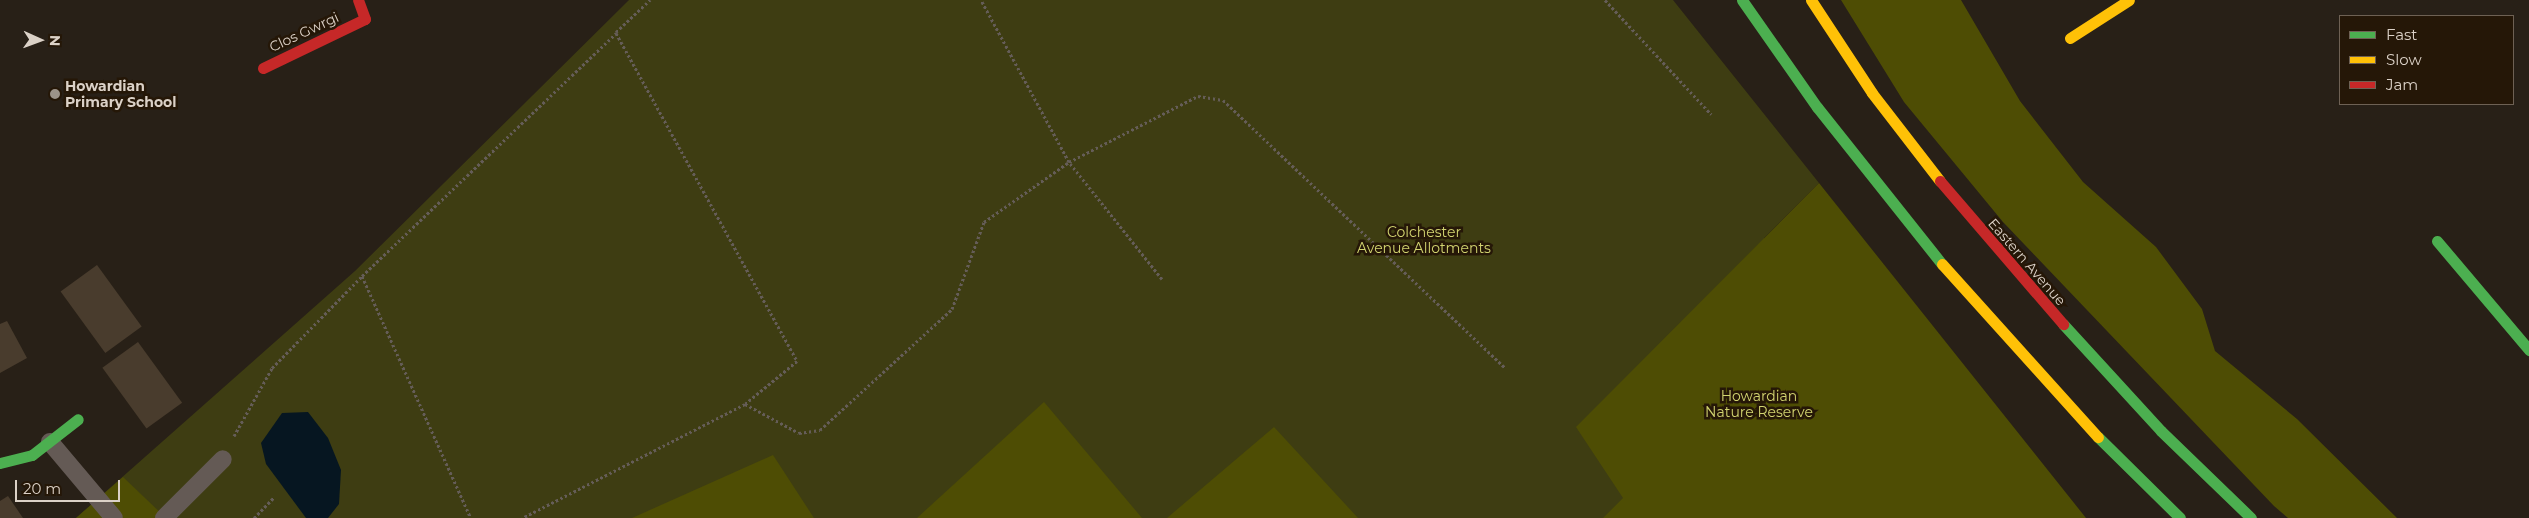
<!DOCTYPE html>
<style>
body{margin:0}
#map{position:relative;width:2529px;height:518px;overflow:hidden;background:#282017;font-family:Montserrat,sans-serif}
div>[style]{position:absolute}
.green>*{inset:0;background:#3e3d12}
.forest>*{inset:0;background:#4e4d04}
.water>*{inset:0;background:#061621}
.building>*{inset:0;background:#493c2d;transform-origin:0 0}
.path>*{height:3px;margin-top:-1.5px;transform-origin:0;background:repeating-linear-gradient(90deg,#655d58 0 2.5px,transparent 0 5px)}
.lane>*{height:18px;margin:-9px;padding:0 9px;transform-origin:9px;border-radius:9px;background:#645a55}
.fast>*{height:11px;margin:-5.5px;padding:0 5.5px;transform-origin:5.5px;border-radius:5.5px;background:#4caf50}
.slow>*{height:11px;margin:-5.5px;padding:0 5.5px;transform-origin:5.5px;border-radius:5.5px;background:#ffc107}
.jam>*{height:11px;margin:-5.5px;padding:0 5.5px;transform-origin:5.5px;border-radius:5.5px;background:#c62828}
.dots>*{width:14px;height:14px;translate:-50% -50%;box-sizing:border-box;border:2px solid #251707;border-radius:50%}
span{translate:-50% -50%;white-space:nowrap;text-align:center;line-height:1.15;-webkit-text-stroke:5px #251707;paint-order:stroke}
.street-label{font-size:14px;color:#dbd1c7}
.poi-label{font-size:14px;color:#dbd1c7;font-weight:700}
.left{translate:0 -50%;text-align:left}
.park-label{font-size:14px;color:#d2d470}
.legend{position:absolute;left:2339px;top:15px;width:175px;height:90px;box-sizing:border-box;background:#251707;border:1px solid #6e6154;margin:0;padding:6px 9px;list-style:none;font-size:15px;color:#dbd1c7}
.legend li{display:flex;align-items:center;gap:10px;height:25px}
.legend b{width:25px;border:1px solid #6e6154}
.north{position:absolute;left:15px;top:15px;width:50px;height:50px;-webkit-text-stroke:4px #251707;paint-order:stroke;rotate:92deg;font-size:14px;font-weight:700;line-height:20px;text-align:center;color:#dbd1c7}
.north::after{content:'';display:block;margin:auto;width:18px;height:22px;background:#dbd1c7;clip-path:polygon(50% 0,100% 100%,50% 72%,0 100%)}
.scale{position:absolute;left:15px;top:480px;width:105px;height:22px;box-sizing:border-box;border:2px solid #dbd1c7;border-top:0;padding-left:6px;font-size:15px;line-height:18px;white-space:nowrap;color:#dbd1c7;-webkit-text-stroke:4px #251707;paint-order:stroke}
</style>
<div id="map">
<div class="green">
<div style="clip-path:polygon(629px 0,1673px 0,1819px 183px,1764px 238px,2023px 518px,76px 518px,355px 271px)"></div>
</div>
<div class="forest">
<div style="clip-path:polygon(1841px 0,1961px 0,2020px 101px,2083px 182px,2156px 247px,2202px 309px,2215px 351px,2297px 419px,2397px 518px,2288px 518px,2274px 506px,2003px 222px,1904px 102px)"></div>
<div style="clip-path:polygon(1819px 183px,2086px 518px,1603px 518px,1623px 498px,1576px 427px)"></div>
<div style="clip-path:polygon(1044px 402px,1142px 518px,917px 518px)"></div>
<div style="clip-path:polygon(1274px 427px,1358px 518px,1167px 518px)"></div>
<div style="clip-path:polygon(773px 455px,814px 518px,632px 518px)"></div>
<div style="clip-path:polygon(123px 477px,166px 518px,76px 518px)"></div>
</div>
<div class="water">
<div style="clip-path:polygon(308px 412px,328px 438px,341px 470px,339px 504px,328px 518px,306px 518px,266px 464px,261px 443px,282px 413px)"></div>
</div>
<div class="building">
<div style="left:97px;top:265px;width:76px;height:45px;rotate:54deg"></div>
<div style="clip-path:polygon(7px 321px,27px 358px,0 373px,0 324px)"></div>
<div style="left:138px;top:342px;width:75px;height:44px;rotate:54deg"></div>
<div style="clip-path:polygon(8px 496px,23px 518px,0 518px,0 501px)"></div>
</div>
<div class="path">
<div style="left:1605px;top:0;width:156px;rotate:47.1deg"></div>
<div style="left:616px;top:32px;width:47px;rotate:-43.3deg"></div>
<div style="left:362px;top:276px;width:265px;rotate:65.8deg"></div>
<div style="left:1162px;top:279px;width:149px;rotate:-128.5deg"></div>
<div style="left:1069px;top:162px;width:145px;rotate:-27.1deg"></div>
<div style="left:1198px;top:96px;width:25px;rotate:9deg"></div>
<div style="left:1223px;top:100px;width:388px;rotate:43.5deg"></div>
<div style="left:745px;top:404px;width:61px;rotate:28.2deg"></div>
<div style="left:799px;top:433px;width:21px;rotate:-8deg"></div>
<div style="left:820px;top:430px;width:179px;rotate:-42.5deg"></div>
<div style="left:952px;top:309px;width:93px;rotate:-69.8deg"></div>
<div style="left:984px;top:222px;width:104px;rotate:-35.2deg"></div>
<div style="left:1069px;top:162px;width:184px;rotate:-118.5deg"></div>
<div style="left:234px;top:436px;width:78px;rotate:-60.8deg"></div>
<div style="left:272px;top:368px;width:129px;rotate:-45.6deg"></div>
<div style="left:362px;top:276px;width:352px;rotate:-43.7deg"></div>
<div style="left:616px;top:33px;width:375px;rotate:61.1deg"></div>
<div style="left:797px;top:361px;width:67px;rotate:140.4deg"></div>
<div style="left:745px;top:404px;width:250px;rotate:152.9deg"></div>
<div style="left:254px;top:518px;width:29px;rotate:-46deg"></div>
</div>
<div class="lane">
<div style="left:50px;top:442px;width:99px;rotate:49.9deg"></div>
<div style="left:164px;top:518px;width:83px;rotate:-45deg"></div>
</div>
<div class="fast">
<div style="left:1742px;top:0;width:131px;rotate:55deg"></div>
<div style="left:1817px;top:107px;width:201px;rotate:51.5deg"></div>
<div style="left:2437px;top:241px;width:143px;rotate:49.8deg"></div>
<div style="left:2063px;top:324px;width:145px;rotate:47.5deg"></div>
<div style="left:2161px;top:431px;width:125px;rotate:44deg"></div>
<div style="left:2098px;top:437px;width:115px;rotate:44.6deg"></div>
<div style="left:0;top:463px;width:33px;rotate:-14deg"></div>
<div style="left:32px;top:455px;width:58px;rotate:-38deg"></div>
</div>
<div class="slow">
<div style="left:1811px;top:0;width:111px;rotate:56.7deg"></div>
<div style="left:1872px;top:93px;width:111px;rotate:52.3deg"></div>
<div style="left:2070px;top:38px;width:70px;rotate:-32.8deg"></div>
<div style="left:1942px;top:264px;width:233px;rotate:48deg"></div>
</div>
<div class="jam">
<div style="left:263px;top:68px;width:113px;rotate:-25.7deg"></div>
<div style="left:365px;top:19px;width:20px;rotate:-110deg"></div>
<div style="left:1940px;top:181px;width:189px;rotate:49.3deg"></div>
</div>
<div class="dots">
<div style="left:55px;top:94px;background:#9c9389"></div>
</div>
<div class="street-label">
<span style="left:304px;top:32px;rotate:-25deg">Clos Gwrgi</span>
<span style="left:2027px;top:262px;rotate:49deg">Eastern Avenue</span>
</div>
<div class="poi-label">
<span class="left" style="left:65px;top:94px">Howardian<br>Primary School</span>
</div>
<div class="park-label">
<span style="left:1424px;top:240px">Colchester<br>Avenue Allotments</span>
<span style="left:1759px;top:404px">Howardian<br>Nature Reserve</span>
</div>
<ul class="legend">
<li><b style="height:6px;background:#4caf50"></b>Fast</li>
<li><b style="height:6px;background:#ffc107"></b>Slow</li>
<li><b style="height:6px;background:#c62828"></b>Jam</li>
</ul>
<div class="north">N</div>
<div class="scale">20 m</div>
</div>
